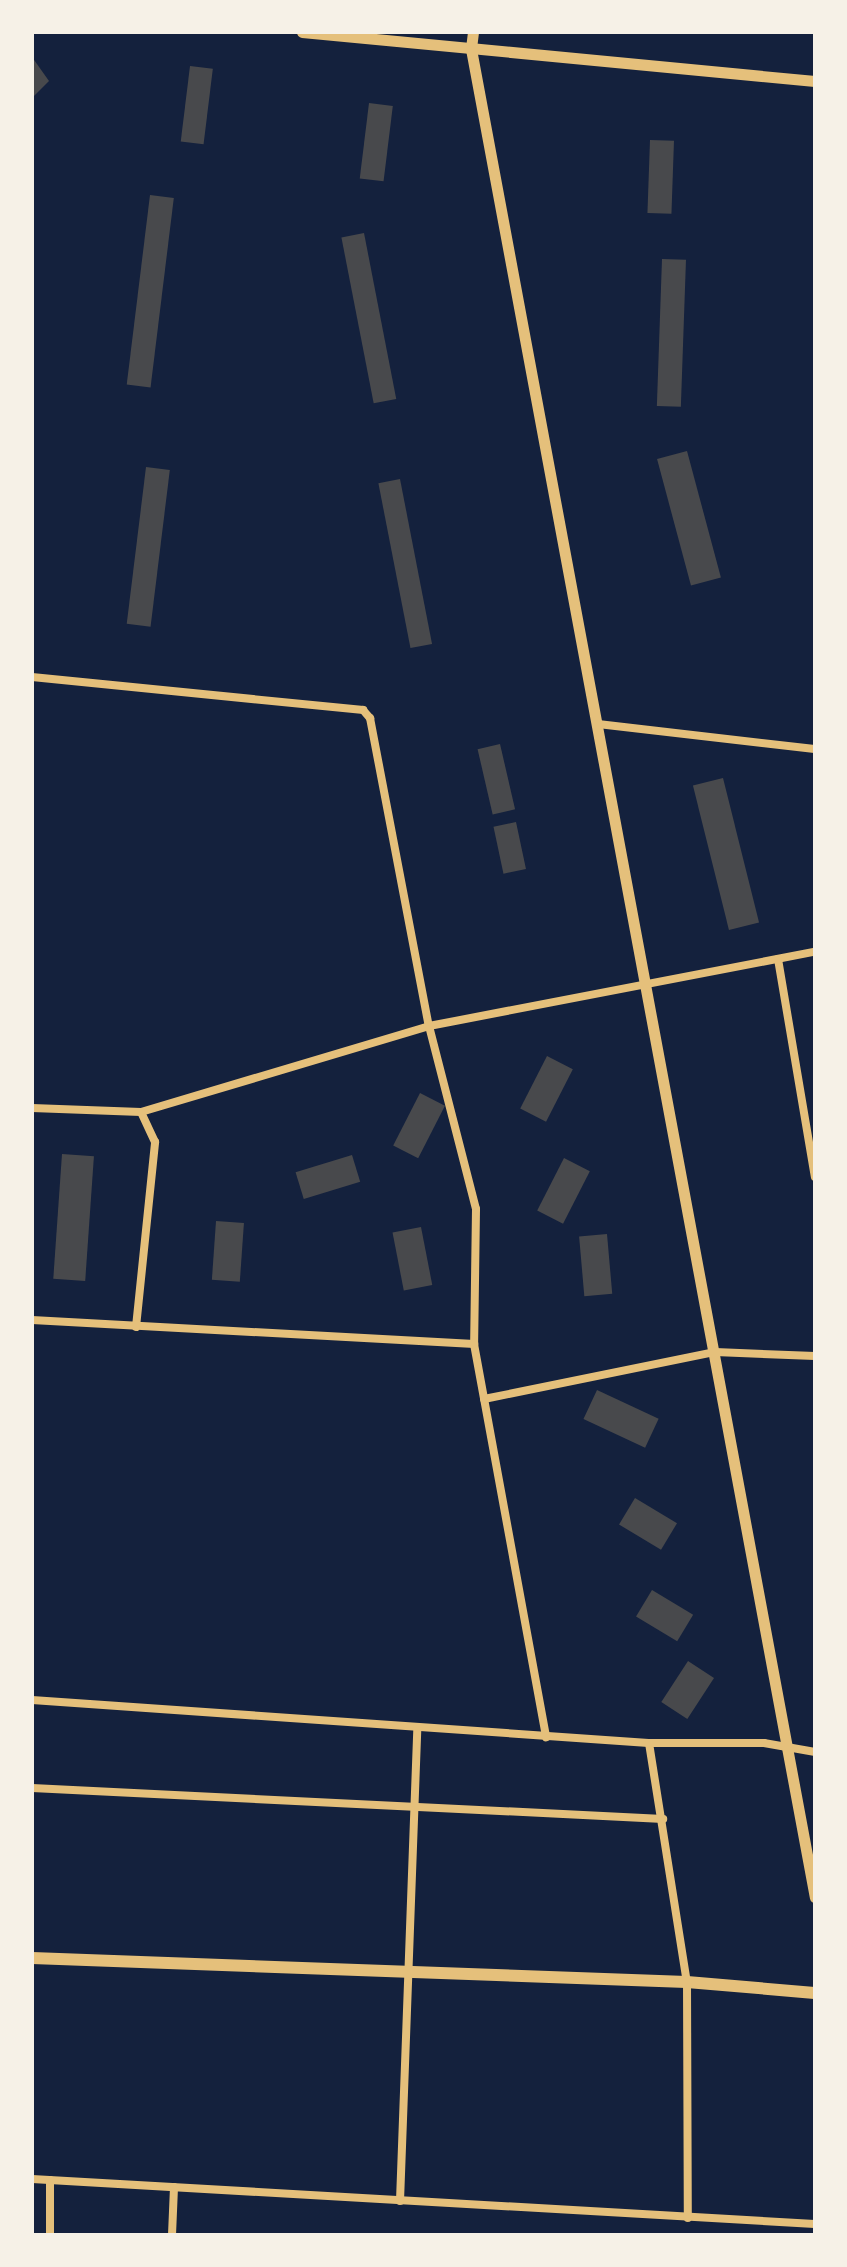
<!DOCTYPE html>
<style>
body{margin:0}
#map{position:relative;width:847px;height:2267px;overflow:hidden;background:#14213d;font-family:Signika,sans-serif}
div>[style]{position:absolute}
.building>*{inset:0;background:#48494c;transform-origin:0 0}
.minor>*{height:8px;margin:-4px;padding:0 4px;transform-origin:4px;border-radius:4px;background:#e5c07b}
.secondary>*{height:11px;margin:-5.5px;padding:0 5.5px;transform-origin:5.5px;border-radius:5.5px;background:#e5c07b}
.primary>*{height:12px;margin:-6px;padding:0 6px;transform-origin:6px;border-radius:6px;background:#e5c07b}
span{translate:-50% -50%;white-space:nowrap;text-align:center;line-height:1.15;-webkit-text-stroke:7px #f6f1e7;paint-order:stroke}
.frame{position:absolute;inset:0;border:34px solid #f6f1e7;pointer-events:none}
</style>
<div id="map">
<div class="building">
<div style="clip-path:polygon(32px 57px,49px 81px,34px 96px,32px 93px)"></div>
<div style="left:190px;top:66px;width:23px;height:76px;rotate:7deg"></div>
<div style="left:369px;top:103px;width:24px;height:76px;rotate:7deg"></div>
<div style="left:650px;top:140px;width:24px;height:73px;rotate:2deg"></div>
<div style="left:150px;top:195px;width:24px;height:191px;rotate:7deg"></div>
<div style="left:364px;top:233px;width:169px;height:23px;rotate:79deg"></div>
<div style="left:662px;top:259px;width:24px;height:147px;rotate:2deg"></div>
<div style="left:687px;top:451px;width:131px;height:31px;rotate:75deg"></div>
<div style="left:146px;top:467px;width:24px;height:158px;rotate:7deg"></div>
<div style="left:400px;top:479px;width:168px;height:22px;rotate:79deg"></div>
<div style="left:500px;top:744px;width:67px;height:23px;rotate:77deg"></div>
<div style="left:723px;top:778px;width:149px;height:31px;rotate:76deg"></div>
<div style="left:516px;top:822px;width:48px;height:23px;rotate:78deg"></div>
<div style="left:547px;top:1056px;width:29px;height:59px;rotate:27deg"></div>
<div style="left:420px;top:1093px;width:28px;height:59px;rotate:27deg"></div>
<div style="left:62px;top:1154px;width:32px;height:125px;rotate:4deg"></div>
<div style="left:352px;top:1155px;width:28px;height:59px;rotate:73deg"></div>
<div style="left:564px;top:1158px;width:29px;height:59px;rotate:27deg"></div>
<div style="left:216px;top:1221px;width:28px;height:59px;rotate:4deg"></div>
<div style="left:421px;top:1227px;width:59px;height:29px;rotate:79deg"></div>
<div style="left:607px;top:1234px;width:60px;height:28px;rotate:85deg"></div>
<div style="left:597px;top:1390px;width:68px;height:32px;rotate:25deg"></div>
<div style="left:635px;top:1498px;width:49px;height:31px;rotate:31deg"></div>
<div style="left:652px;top:1590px;width:48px;height:31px;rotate:31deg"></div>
<div style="left:688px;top:1661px;width:31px;height:49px;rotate:33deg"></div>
</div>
<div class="minor">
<div style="left:32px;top:677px;width:333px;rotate:5.7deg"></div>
<div style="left:363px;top:710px;width:11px;rotate:49deg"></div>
<div style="left:370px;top:718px;width:314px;rotate:79.2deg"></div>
<div style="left:429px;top:1026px;width:189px;rotate:75.6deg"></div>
<div style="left:476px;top:1209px;width:135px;rotate:90.8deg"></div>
<div style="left:474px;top:1344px;width:400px;rotate:79.6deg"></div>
<div style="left:598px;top:724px;width:218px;rotate:6.6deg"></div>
<div style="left:778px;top:959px;width:221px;rotate:80.4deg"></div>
<div style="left:32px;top:1108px;width:109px;rotate:2.1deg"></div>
<div style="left:141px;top:1112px;width:301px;rotate:-16.6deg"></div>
<div style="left:429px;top:1026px;width:393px;rotate:-10.9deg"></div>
<div style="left:32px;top:1320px;width:443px;rotate:3.1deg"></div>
<div style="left:136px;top:1327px;width:186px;rotate:-84.1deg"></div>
<div style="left:155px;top:1142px;width:33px;rotate:-115deg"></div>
<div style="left:484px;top:1399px;width:236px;rotate:-11.5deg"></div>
<div style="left:715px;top:1352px;width:100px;rotate:2.3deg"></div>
<div style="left:32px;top:1700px;width:618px;rotate:3.99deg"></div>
<div style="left:649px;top:1743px;width:115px"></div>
<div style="left:764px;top:1743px;width:52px;rotate:10deg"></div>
<div style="left:649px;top:1743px;width:242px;rotate:81deg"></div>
<div style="left:687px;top:1982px;width:236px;rotate:89.8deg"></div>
<div style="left:32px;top:1788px;width:632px;rotate:2.81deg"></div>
<div style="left:32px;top:2179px;width:784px;rotate:3.29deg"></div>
<div style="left:400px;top:2201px;width:474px;rotate:-87.9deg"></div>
<div style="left:50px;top:2235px;width:55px;rotate:-90deg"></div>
<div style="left:172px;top:2235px;width:48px;rotate:-87.6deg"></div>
</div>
<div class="secondary">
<div style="left:302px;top:32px;width:515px;rotate:5.46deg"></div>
<div style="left:473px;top:32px;width:17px;rotate:97deg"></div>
<div style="left:471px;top:49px;width:1880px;rotate:79.46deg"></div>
</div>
<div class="primary">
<div style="left:32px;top:1958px;width:655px;rotate:2.1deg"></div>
<div style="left:687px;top:1982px;width:128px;rotate:4.9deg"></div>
</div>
<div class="frame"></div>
</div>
